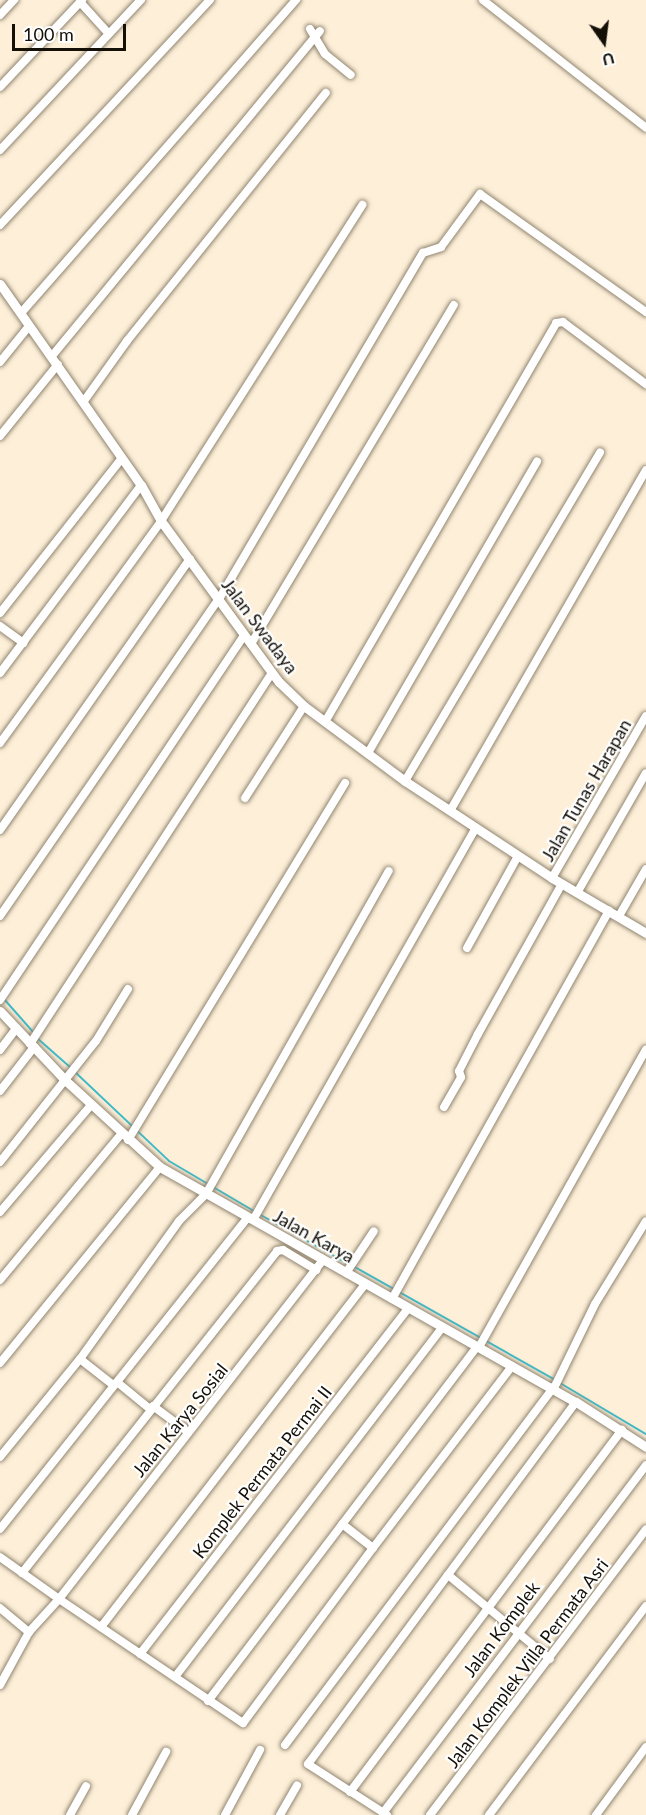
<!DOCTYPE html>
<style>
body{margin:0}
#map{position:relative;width:646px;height:1815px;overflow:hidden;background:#fdefd8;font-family:Lato,sans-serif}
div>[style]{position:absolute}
.stream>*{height:2px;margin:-1px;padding:0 1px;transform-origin:1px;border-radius:1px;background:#3fbbc9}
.roads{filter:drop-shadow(0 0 2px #918570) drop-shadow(0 0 2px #918570)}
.minor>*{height:8px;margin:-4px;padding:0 4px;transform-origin:4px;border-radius:4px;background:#fff}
.tertiary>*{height:9px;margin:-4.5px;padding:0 4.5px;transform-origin:4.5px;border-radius:4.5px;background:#fff}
span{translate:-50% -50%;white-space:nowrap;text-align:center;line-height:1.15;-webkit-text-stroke:4.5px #fff;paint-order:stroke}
.street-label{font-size:18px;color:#141008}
.north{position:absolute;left:574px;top:12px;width:60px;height:60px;-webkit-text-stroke:4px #fff;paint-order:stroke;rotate:166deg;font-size:16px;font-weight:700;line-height:24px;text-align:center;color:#141008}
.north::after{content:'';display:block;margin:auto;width:21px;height:27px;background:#141008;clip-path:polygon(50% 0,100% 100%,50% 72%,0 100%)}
.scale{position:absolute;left:12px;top:24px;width:114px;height:27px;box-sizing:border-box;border:3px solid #141008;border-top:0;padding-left:8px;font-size:18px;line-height:21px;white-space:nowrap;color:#141008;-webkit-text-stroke:4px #fff;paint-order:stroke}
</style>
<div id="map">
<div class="stream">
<div style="left:4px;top:999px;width:45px;rotate:48.6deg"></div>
<div style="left:37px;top:1038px;width:45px;rotate:41.4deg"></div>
<div style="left:75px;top:1072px;width:129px;rotate:43.4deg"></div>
<div style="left:169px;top:1161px;width:99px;rotate:30.5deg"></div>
<div style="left:259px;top:1214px;width:102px;rotate:29.3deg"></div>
<div style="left:353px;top:1266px;width:232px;rotate:29.4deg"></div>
<div style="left:560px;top:1383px;width:100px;rotate:30.7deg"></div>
</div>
<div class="roads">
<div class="minor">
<div style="left:483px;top:0;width:207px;rotate:38.1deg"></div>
<div style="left:80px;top:2px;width:43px;rotate:47.8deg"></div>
<div style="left:0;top:15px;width:21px;rotate:-47deg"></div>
<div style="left:310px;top:29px;width:29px;rotate:59deg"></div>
<div style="left:325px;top:54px;width:33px;rotate:39deg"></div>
<div style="left:0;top:87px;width:120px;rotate:-46.7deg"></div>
<div style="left:0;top:150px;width:206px;rotate:-46.8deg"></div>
<div style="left:0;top:225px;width:308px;rotate:-47deg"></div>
<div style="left:21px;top:313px;width:417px;rotate:-48.7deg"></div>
<div style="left:52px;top:356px;width:421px;rotate:-50.5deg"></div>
<div style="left:0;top:362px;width:46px;rotate:-51.1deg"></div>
<div style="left:84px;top:401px;width:74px;rotate:-54.4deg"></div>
<div style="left:127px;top:341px;width:318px;rotate:-51.3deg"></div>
<div style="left:0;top:436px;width:92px;rotate:-51.1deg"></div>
<div style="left:0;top:613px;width:197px;rotate:-51.8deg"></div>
<div style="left:0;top:626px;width:29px;rotate:36deg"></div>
<div style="left:251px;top:644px;width:395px;rotate:-59.1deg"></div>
<div style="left:0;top:673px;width:235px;rotate:-53.1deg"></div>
<div style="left:325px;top:722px;width:461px;rotate:-59.9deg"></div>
<div style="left:556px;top:323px;width:7px;rotate:-8deg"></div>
<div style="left:563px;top:322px;width:104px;rotate:36.8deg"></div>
<div style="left:0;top:743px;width:274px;rotate:-54deg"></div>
<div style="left:161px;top:521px;width:375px;rotate:-57.5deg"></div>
<div style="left:368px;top:753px;width:337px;rotate:-59.9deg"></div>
<div style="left:405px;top:781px;width:382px;rotate:-59.3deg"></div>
<div style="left:245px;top:798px;width:109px;rotate:-57.3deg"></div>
<div style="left:450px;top:811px;width:393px;rotate:-60.1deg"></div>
<div style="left:0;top:830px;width:331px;rotate:-55deg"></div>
<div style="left:552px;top:878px;width:187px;rotate:-59.9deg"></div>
<div style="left:577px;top:893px;width:138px;rotate:-60.1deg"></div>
<div style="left:0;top:916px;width:385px;rotate:-55.4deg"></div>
<div style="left:219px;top:599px;width:402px;rotate:-59.5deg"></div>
<div style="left:423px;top:253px;width:19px;rotate:-18deg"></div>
<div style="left:441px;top:247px;width:66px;rotate:-53.7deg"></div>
<div style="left:480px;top:194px;width:204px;rotate:35.4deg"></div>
<div style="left:619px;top:916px;width:54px;rotate:-60.1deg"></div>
<div style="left:467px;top:948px;width:105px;rotate:-61deg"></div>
<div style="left:0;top:1000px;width:438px;rotate:-56.2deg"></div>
<div style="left:30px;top:1044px;width:443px;rotate:-56.9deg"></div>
<div style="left:0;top:1050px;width:26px;rotate:-53deg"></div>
<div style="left:0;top:1091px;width:56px;rotate:-52.3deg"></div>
<div style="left:444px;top:1107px;width:34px;rotate:-60deg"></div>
<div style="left:461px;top:1077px;width:6px;rotate:-108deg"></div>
<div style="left:459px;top:1071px;width:42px;rotate:-62.8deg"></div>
<div style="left:478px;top:1034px;width:172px;rotate:-60.8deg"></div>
<div style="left:128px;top:1140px;width:418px;rotate:-58.7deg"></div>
<div style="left:0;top:1162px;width:154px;rotate:-51.6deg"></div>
<div style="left:96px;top:1041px;width:61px;rotate:-58.4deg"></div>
<div style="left:0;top:1212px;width:140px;rotate:-49.6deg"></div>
<div style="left:253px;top:1220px;width:451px;rotate:-60.4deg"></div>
<div style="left:346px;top:1273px;width:50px;rotate:-56.3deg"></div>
<div style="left:0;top:1280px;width:190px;rotate:-50.3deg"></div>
<div style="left:392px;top:1299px;width:445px;rotate:-60.8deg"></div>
<div style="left:479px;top:1347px;width:341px;rotate:-60.7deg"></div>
<div style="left:80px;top:1359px;width:42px;rotate:38.2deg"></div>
<div style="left:0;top:1363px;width:253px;rotate:-50.8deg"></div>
<div style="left:117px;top:1382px;width:43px;rotate:39.3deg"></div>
<div style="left:153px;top:1406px;width:44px;rotate:36.6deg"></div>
<div style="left:0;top:1457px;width:127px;rotate:-50.8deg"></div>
<div style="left:80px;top:1359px;width:170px;rotate:-54.3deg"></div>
<div style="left:179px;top:1221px;width:38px;rotate:-45deg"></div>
<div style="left:206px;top:1194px;width:371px;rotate:-60.5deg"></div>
<div style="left:0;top:1529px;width:397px;rotate:-51.5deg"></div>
<div style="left:373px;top:1548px;width:229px;rotate:-52.6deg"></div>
<div style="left:0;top:1557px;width:72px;rotate:35.4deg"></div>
<div style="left:59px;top:1599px;width:430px;rotate:-52.1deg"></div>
<div style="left:22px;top:1573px;width:411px;rotate:-51.6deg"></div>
<div style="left:277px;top:1251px;width:6px;rotate:-9deg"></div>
<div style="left:283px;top:1250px;width:39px;rotate:31deg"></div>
<div style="left:448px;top:1575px;width:132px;rotate:39.5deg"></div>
<div style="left:0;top:1608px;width:38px;rotate:40deg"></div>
<div style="left:101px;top:1627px;width:433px;rotate:-52.4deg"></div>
<div style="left:140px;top:1654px;width:437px;rotate:-52.2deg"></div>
<div style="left:175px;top:1677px;width:439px;rotate:-52.6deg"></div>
<div style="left:0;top:1685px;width:60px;rotate:-61.3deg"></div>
<div style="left:29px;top:1632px;width:45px;rotate:-47.7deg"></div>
<div style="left:59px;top:1599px;width:222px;rotate:34deg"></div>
<div style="left:243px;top:1723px;width:218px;rotate:-53.4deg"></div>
<div style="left:373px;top:1548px;width:39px;rotate:-142deg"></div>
<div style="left:208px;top:1701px;width:445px;rotate:-52.8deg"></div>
<div style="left:285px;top:1745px;width:449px;rotate:-53.1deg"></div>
<div style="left:555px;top:1386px;width:91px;rotate:-64deg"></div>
<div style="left:595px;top:1304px;width:97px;rotate:-58.4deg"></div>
<div style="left:350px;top:1792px;width:453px;rotate:-53.1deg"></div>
<div style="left:383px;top:1813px;width:436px;rotate:-52.9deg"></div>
<div style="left:70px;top:1815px;width:33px;rotate:-61deg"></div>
<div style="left:132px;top:1815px;width:72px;rotate:-61.6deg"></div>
<div style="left:225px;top:1815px;width:74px;rotate:-61.7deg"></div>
<div style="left:280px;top:1815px;width:34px;rotate:-60deg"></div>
<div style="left:387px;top:1815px;width:94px;rotate:-147.2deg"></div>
<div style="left:308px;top:1764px;width:450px;rotate:-53.5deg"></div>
<div style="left:430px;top:1815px;width:358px;rotate:-52.9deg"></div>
<div style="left:489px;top:1815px;width:261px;rotate:-53.1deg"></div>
<div style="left:596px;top:1815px;width:84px;rotate:-53.7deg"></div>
</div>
<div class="tertiary">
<div style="left:0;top:284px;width:246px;rotate:55deg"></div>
<div style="left:141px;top:485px;width:41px;rotate:60.9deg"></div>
<div style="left:161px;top:521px;width:200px;rotate:53.8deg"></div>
<div style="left:279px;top:682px;width:35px;rotate:44deg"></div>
<div style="left:304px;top:706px;width:126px;rotate:36.6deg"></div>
<div style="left:405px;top:781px;width:176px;rotate:33.4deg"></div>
<div style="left:552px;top:878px;width:109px;rotate:30.3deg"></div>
<div style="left:0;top:1011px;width:95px;rotate:46.7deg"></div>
<div style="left:65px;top:1080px;width:129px;rotate:42.5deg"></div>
<div style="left:160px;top:1167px;width:478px;rotate:29.5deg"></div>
<div style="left:576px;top:1402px;width:83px;rotate:32.7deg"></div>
</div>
</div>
<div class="street-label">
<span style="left:260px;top:626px;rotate:53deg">Jalan Swadaya</span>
<span style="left:586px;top:790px;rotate:-60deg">Jalan Tunas Harapan</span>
<span style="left:314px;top:1236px;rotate:29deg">Jalan Karya</span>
<span style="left:180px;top:1420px;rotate:-51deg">Jalan Karya Sosial</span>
<span style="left:262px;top:1472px;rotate:-52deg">Komplek Permata Permai II</span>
<span style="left:501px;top:1629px;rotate:-53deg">Jalan Komplek</span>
<span style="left:527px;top:1663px;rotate:-53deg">Jalan Komplek Villa Permata Asri</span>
</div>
<div class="north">U</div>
<div class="scale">100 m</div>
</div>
